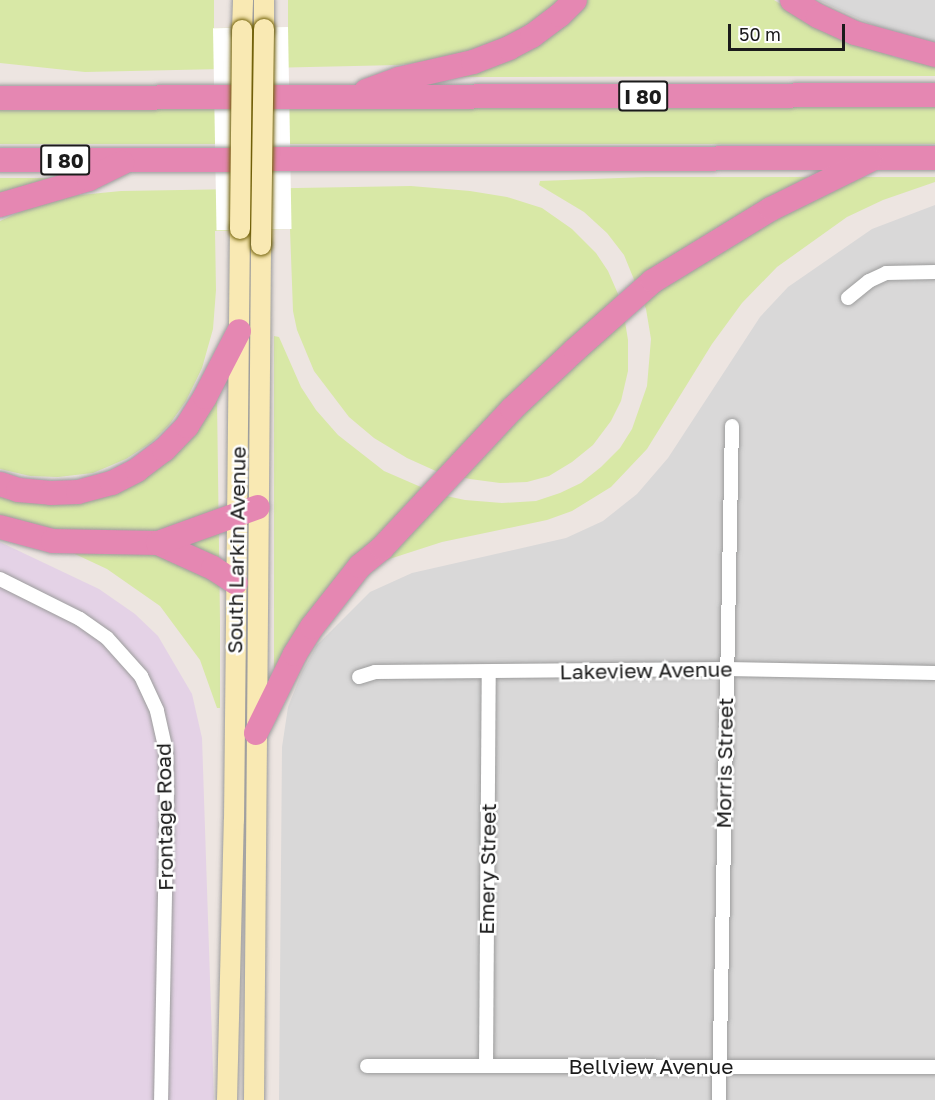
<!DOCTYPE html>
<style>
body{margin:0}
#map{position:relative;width:935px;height:1100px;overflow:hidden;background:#ede5e1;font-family:"Golos Text",sans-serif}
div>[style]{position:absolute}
.residential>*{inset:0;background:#d9d8d8}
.industrial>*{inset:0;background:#e4d2e6}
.grass>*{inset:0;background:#d8e8a6;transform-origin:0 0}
.pier>*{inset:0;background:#fff;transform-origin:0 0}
.roads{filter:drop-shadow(0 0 2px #9c9c9c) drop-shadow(0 0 2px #9c9c9c)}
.minor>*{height:14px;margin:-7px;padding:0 7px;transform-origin:7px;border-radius:7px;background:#fff}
.secondary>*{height:20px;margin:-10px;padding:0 10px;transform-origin:10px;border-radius:10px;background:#f9e9b3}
.motorway>*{height:24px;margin:-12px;padding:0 12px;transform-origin:12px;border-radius:12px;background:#e587b2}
.bridges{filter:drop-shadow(0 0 2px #6f5e05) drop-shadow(0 0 2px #6f5e05)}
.secondary-bridge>*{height:20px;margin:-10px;padding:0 10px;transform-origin:10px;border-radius:10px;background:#f9e9b3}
span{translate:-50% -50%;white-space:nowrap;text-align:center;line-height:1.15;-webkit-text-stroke:5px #fff;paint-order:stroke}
.shield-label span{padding:2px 4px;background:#fff;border:2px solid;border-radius:4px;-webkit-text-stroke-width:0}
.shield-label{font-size:20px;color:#1b1b1b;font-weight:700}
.street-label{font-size:21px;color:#1b1b1b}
.scale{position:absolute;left:728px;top:24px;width:117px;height:27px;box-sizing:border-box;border:3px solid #1b1b1b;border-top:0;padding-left:8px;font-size:18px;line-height:21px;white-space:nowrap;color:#1b1b1b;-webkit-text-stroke:4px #fff;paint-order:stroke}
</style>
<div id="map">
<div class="residential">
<div style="clip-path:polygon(818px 0,935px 0,935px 43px,875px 26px)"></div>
<div style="clip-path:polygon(935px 205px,935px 1100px,279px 1100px,282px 747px,288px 707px,302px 672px,317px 645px,370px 592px,412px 573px,566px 538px,603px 521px,637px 494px,668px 458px,760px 317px,788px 287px,872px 229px)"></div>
</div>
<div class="industrial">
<div style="clip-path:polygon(0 542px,99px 589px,135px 614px,158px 636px,192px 694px,202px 738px,214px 1100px,0 1100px)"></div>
</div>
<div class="grass">
<div style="clip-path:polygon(0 0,214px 0,214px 28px,288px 27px,288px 0,559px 0,542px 17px,513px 35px,451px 58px,399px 65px,85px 72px,0 63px)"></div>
<div style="clip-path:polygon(585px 0,774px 0,815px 25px,850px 40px,898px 58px,935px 65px,935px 76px,454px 77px)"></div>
<div style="left:935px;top:106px;width:38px;height:935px;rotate:90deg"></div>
<div style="clip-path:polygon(646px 177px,935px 177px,935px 182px,883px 200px,847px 217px,777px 267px,742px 303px,712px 344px,647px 449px,611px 487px,572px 511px,547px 520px,442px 542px,380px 562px,280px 667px,274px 668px,274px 336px,279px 337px,301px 387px,316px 410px,338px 435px,384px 471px,437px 494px,465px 500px,502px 503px,536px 501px,560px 493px,581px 483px,601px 467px,620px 448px,632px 429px,647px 386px,651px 339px,646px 309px,624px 255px,607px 233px,584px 212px,539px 185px,540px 181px)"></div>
<div style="clip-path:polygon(0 178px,52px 178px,0 196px)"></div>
<div style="clip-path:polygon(411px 186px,470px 191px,507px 197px,542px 208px,572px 229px,596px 253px,608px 271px,622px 303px,628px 340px,628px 371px,621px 401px,611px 421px,593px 445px,572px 462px,549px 476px,527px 482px,500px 483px,470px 479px,438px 472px,407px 458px,374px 438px,349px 417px,314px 371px,297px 330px,293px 311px,290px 229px,215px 231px,216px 290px,213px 329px,202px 368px,186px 401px,169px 425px,152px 442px,126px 459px,93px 473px,58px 477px,30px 476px,0 469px,0 221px,24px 210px,70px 196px,121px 191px)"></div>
<div style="clip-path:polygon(217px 400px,220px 622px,220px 708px,217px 708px,200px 660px,160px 606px,107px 569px,0 519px,0 494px,92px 498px)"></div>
</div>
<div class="pier">
<div style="left:288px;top:27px;width:202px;height:75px;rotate:89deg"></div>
</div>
<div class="roads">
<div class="minor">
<div style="left:848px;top:298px;width:27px;rotate:-39deg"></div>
<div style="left:869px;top:281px;width:19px;rotate:-25deg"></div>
<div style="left:886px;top:273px;width:49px;rotate:-1.2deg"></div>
<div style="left:0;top:579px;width:89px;rotate:26.6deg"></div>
<div style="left:80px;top:619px;width:33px;rotate:35deg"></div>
<div style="left:107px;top:638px;width:51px;rotate:48.2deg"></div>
<div style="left:141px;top:676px;width:38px;rotate:65deg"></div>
<div style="left:157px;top:711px;width:41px;rotate:77.3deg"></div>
<div style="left:166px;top:751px;width:40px;rotate:88.6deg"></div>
<div style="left:167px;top:791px;width:309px;rotate:91.1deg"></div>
<div style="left:359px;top:677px;width:17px;rotate:-17deg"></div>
<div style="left:375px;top:672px;width:351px;rotate:-0.5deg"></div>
<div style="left:726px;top:669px;width:209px;rotate:1.1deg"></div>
<div style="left:367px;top:1066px;width:568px;rotate:0.1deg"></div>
<div style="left:486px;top:1066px;width:393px;rotate:-89.6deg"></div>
<div style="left:719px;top:1100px;width:674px;rotate:-88.9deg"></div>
</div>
<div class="secondary">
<div style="left:264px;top:29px;width:29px;rotate:-90deg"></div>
<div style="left:242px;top:30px;width:30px;rotate:-88deg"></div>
<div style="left:227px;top:1100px;width:280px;rotate:-88.6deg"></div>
<div style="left:234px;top:820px;width:591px;rotate:-89.42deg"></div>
<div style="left:254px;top:1100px;width:855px;rotate:-89.53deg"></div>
</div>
<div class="motorway">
<div style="left:792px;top:0;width:31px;rotate:32deg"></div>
<div style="left:818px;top:16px;width:41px;rotate:24.7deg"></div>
<div style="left:855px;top:33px;width:83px;rotate:15.4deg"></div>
<div style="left:366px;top:91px;width:35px;rotate:-20deg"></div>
<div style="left:399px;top:79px;width:76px;rotate:-12.9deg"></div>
<div style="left:473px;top:62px;width:39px;rotate:-21deg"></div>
<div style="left:509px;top:48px;width:26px;rotate:-28deg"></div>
<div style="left:532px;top:36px;width:35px;rotate:-37deg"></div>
<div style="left:560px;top:15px;width:21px;rotate:-45deg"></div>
<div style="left:0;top:98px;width:935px;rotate:-0.18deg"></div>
<div style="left:0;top:160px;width:935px;rotate:-0.12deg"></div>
<div style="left:0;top:205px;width:93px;rotate:-16.3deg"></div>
<div style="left:89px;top:179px;width:37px;rotate:-26deg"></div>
<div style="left:0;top:484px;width:19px;rotate:18deg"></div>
<div style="left:18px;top:490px;width:33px;rotate:5deg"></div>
<div style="left:51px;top:493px;width:27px;rotate:-2deg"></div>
<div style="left:78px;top:492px;width:35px;rotate:-15deg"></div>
<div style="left:112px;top:483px;width:28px;rotate:-27deg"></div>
<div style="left:137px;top:470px;width:34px;rotate:-37deg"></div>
<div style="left:164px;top:450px;width:33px;rotate:-46deg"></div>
<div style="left:187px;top:426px;width:34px;rotate:-58deg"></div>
<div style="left:205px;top:397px;width:74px;rotate:-62.7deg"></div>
<div style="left:0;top:527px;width:55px;rotate:14.8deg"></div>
<div style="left:53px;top:541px;width:105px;rotate:1.1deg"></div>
<div style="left:158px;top:543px;width:60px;rotate:24.4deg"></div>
<div style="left:213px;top:568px;width:27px;rotate:33deg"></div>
<div style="left:158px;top:543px;width:106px;rotate:-19.8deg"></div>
<div style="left:256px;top:733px;width:88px;rotate:-63.7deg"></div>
<div style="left:295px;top:654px;width:32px;rotate:-58deg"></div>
<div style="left:312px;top:627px;width:78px;rotate:-51.8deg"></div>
<div style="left:360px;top:566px;width:28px;rotate:-39deg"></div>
<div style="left:382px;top:548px;width:190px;rotate:-46.9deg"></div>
<div style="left:512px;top:409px;width:86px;rotate:-43.1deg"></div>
<div style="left:575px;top:350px;width:104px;rotate:-41.5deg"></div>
<div style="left:653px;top:281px;width:138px;rotate:-31.4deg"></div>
<div style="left:771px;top:209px;width:110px;rotate:-26.3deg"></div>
</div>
</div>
<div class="bridges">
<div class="secondary-bridge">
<div style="left:240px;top:229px;width:199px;rotate:-89.4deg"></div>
<div style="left:261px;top:245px;width:216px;rotate:-89.2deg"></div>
</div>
</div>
<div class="shield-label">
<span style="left:643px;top:96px">I 80</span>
<span style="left:65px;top:160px">I 80</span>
</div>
<div class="street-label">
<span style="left:236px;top:550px;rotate:-89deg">South Larkin Avenue</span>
<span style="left:646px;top:670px;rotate:-1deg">Lakeview Avenue</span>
<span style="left:724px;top:763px;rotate:-89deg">Morris Street</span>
<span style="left:164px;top:817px;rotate:-91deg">Frontage Road</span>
<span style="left:487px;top:869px;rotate:-89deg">Emery Street</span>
<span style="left:651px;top:1066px">Bellview Avenue</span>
</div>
<div class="scale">50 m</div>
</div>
